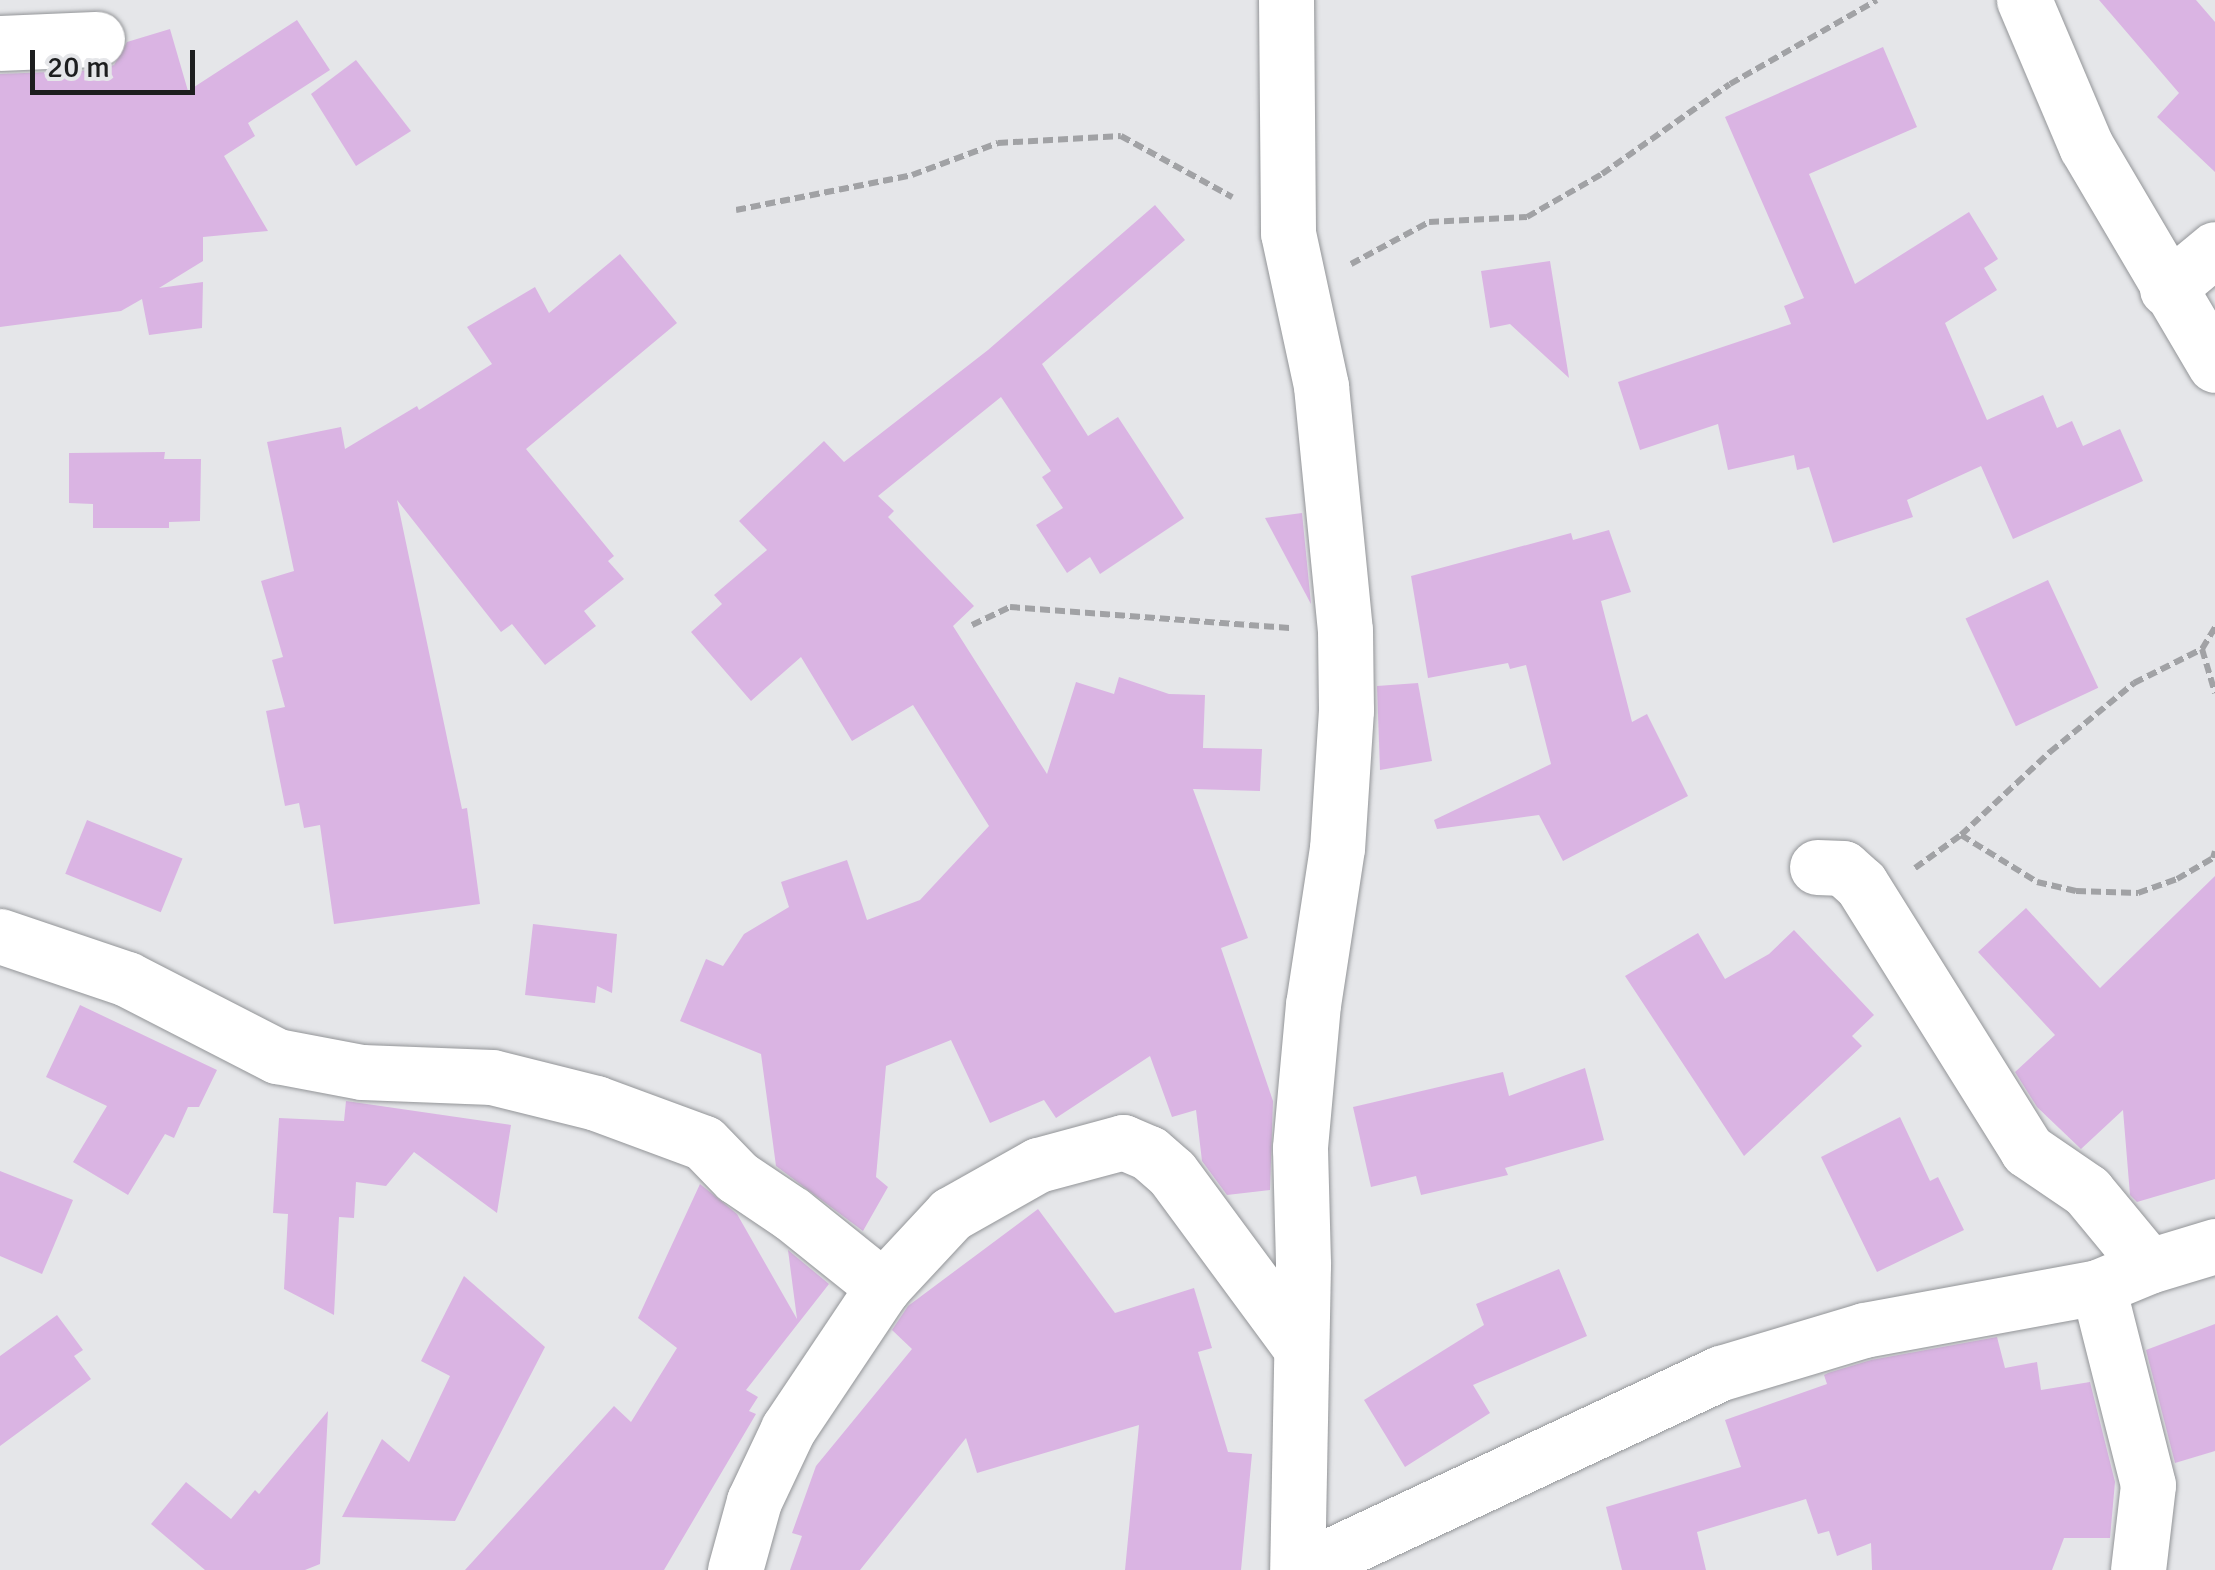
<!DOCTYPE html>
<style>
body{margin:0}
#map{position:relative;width:2215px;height:1570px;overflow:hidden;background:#e5e6e9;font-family:Signika,sans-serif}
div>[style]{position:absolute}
.building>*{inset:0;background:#dab4e3;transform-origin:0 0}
.path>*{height:6px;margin-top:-3px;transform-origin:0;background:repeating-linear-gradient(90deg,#a1a2a5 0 10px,transparent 0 15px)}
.roads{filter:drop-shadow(0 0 2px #939598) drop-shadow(0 0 2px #939598)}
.street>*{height:55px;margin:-27.5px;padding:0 27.5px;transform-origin:27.5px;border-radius:27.5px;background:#fff}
span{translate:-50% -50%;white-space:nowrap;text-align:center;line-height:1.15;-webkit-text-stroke:8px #e5e6e9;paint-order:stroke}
.scale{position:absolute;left:30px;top:50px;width:165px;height:45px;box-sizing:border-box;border:5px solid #1d1e1f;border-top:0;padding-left:12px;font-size:30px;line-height:35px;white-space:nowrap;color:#1d1e1f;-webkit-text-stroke:8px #e5e6e9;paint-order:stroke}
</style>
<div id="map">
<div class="building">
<div style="clip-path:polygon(2099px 0,2196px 0,2215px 22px,2215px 172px,2157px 117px,2179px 93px)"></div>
<div style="clip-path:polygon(297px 20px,330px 70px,248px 123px,255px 136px,224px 156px,268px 231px,203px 237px,203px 261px,159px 288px,203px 282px,202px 328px,149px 335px,142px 299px,121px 311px,0 327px,0 74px,99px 70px,114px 65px,127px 42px,170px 29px,188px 91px)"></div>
<div style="clip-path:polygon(1883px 47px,1917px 127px,1809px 174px,1855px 284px,1969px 212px,1998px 259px,1984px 268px,1997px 290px,1945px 323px,1987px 420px,2043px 395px,2057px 428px,2072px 421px,2083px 446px,2120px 429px,2143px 481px,2013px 539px,1981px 466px,1907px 500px,1913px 517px,1833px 543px,1809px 467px,1797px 470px,1794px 455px,1728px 470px,1718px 424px,1640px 450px,1618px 382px,1791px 324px,1784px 306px,1804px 298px,1725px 117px)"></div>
<div style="clip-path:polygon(356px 60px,411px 131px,356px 166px,311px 94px)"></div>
<div style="clip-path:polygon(1155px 205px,1185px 240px,1042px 364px,1088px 436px,1118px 417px,1184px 518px,1100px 574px,1090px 557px,1067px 573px,1036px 525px,1063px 508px,1042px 477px,1051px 471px,1001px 397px,878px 496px,894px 511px,888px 517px,974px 606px,953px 626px,1047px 774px,1076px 682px,1114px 694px,1119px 677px,1169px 694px,1205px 695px,1203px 748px,1262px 749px,1260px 791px,1193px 789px,1248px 938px,1221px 948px,1273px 1101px,1270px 1190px,1227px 1195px,1202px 1161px,1196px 1110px,1172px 1117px,1150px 1056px,1056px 1118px,1044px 1100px,990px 1123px,951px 1040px,886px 1066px,876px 1177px,888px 1187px,863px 1231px,776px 1166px,761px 1054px,680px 1021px,706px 959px,723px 966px,744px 934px,789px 907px,781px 882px,847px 860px,867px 920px,920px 900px,989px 826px,913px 705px,852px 741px,801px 657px,751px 701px,691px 632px,722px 604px,714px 595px,767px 550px,739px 521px,824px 441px,844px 462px,988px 350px)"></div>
<div style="clip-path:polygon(620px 254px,677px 323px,526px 449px,614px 556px,608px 561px,624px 579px,584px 611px,596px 626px,545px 665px,512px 624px,501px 632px,397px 500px,462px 809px,467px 808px,480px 904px,334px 924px,320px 825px,304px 828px,299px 803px,285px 806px,266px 711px,285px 707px,272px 660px,283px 657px,261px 581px,294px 571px,267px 442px,341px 427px,345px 449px,417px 406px,419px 410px,492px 364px,467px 327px,535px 287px,549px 313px)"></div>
<div style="clip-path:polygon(1550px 261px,1569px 378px,1510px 324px,1490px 328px,1481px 271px)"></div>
<div style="clip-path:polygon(165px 452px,164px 459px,201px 459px,200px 521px,169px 522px,169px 528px,93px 528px,93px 504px,69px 503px,69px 453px)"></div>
<div style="clip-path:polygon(1302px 513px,1311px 604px,1265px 518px)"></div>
<div style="clip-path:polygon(1609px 530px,1631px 592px,1601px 601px,1632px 722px,1647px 714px,1688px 796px,1563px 861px,1539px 815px,1437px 829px,1434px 820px,1551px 764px,1526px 665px,1510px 669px,1508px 663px,1428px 678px,1411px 576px,1571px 533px,1573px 540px)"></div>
<div style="left:2048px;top:580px;width:119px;height:91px;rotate:65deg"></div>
<div style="clip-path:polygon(1418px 683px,1432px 761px,1380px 770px,1377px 686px)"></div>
<div style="left:87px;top:820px;width:103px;height:58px;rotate:22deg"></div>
<div style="clip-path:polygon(2215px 876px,2215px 1179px,2137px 1202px,2130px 1195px,2123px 1110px,2081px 1149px,2037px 1107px,2015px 1072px,2055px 1035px,1978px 952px,2026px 908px,2100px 988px)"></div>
<div style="clip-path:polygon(533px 924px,617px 934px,612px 993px,597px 986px,595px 1003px,525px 995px)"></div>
<div style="clip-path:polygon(1794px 930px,1874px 1015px,1852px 1036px,1862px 1046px,1744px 1156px,1625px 976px,1698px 933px,1725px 979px,1769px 954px)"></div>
<div style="clip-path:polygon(80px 1005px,217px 1070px,199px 1107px,188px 1107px,174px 1138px,165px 1134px,128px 1195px,73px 1162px,107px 1106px,46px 1077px)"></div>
<div style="clip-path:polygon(1585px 1068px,1604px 1140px,1505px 1168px,1508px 1175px,1421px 1195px,1416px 1176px,1371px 1187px,1353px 1107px,1503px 1072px,1509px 1096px)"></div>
<div style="clip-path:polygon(346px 1101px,511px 1125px,497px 1213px,414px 1152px,386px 1186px,356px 1182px,354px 1218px,339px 1217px,334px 1315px,284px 1289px,288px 1214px,273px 1213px,279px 1118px,344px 1121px)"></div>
<div style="clip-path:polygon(1900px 1117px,1930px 1181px,1938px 1177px,1964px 1230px,1877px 1272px,1821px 1157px)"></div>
<div style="clip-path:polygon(0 1171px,73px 1200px,42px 1274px,0 1256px)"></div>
<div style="clip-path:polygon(700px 1184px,737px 1214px,797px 1319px,788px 1250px,829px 1284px,746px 1390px,758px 1397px,749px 1411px,756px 1414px,664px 1570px,465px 1570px,614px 1406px,631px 1422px,677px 1348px,638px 1318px)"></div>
<div style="clip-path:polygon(1038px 1209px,1115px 1313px,1194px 1288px,1212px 1348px,1198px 1352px,1228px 1452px,1252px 1454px,1241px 1570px,1125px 1570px,1139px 1425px,977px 1473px,966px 1438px,860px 1570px,790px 1570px,802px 1536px,792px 1533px,816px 1466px,912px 1349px,892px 1330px,908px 1306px)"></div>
<div style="clip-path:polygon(1559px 1269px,1587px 1336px,1473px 1385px,1490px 1413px,1405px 1467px,1364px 1400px,1484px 1325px,1476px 1304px)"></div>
<div style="clip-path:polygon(464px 1276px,545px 1347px,455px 1521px,342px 1517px,382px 1439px,409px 1462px,450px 1376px,421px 1361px)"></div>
<div style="clip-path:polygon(57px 1315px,83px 1350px,74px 1356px,91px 1379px,0 1446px,0 1356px)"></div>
<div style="clip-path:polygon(2215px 1324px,2215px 1451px,2175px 1463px,2146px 1350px)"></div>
<div style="clip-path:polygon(1997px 1337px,2005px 1368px,2037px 1362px,2041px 1390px,2090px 1382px,2115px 1482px,2110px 1538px,2064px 1538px,2052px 1570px,1872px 1570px,1871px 1543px,1837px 1556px,1829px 1531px,1818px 1534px,1806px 1499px,1697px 1532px,1706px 1570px,1622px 1570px,1606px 1507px,1741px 1467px,1725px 1420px,1827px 1384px,1824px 1375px,1828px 1373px,1871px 1360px)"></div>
<div style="clip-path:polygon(328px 1411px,320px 1564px,305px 1570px,205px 1570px,151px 1524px,186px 1482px,231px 1519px,255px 1490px,259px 1494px)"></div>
</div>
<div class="path">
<div style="left:736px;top:210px;width:179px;rotate:-11.2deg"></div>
<div style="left:912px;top:175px;width:92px;rotate:-20.4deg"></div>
<div style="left:998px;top:143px;width:123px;rotate:-3.3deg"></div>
<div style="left:1121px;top:136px;width:127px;rotate:28.8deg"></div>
<div style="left:1351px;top:264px;width:89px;rotate:-28.3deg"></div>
<div style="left:1429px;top:222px;width:98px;rotate:-2.9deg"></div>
<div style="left:1527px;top:217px;width:86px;rotate:-29.8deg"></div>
<div style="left:1602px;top:174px;width:156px;rotate:-35.1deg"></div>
<div style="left:1730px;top:84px;width:169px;rotate:-29.7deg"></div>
<div style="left:972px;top:625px;width:42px;rotate:-25.3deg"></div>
<div style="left:1010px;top:607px;width:280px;rotate:4.3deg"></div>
<div style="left:2202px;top:649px;width:46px;rotate:73.5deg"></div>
<div style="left:1961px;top:835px;width:89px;rotate:31.7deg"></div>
<div style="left:2037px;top:882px;width:40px;rotate:13deg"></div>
<div style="left:2076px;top:891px;width:62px;rotate:1.8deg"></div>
<div style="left:2138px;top:893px;width:41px;rotate:-19.7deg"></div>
<div style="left:2177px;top:879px;width:42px;rotate:-30.3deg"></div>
<div style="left:2213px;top:858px;width:7px;rotate:-74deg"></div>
<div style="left:1915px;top:868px;width:57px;rotate:-35.7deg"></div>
<div style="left:1961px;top:835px;width:122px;rotate:-43deg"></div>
<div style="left:2050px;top:752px;width:109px;rotate:-39.4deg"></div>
<div style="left:2134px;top:683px;width:76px;rotate:-26.6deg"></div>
<div style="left:2202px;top:649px;width:26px;rotate:-59deg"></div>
</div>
<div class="roads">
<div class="street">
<div style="left:1286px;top:0;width:233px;rotate:89.5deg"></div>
<div style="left:1288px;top:233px;width:157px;rotate:77.8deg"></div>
<div style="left:1321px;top:386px;width:245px;rotate:84.4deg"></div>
<div style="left:1345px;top:630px;width:80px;rotate:89.3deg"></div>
<div style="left:1346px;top:710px;width:138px;rotate:93.7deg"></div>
<div style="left:1337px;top:848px;width:158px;rotate:98.7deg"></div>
<div style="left:1313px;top:1004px;width:145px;rotate:95.2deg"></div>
<div style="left:1300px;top:1148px;width:117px;rotate:88.5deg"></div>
<div style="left:1303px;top:1265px;width:305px;rotate:91.1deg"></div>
<div style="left:2024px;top:0;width:159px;rotate:67deg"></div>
<div style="left:2086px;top:146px;width:254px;rotate:59.5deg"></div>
<div style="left:0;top:43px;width:97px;rotate:-2.4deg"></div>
<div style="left:2167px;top:289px;width:62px;rotate:-39.8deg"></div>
<div style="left:1817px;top:867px;width:26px;rotate:2deg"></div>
<div style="left:1843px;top:868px;width:24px;rotate:42deg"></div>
<div style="left:1861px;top:884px;width:314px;rotate:58deg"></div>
<div style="left:2027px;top:1150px;width:73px;rotate:34.3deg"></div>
<div style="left:2087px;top:1191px;width:97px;rotate:50.4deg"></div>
<div style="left:0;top:936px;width:134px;rotate:18.7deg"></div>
<div style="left:127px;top:979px;width:169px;rotate:27.2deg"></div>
<div style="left:277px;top:1056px;width:86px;rotate:10.7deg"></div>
<div style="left:362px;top:1072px;width:130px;rotate:2.2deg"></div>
<div style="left:492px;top:1077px;width:107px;rotate:14deg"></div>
<div style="left:596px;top:1103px;width:115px;rotate:20.3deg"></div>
<div style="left:704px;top:1143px;width:47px;rotate:45.9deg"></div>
<div style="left:737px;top:1177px;width:66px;rotate:33.9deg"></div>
<div style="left:792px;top:1214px;width:117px;rotate:38.7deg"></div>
<div style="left:2098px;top:1287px;width:204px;rotate:75.8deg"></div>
<div style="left:2148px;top:1485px;width:86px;rotate:96.7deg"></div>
<div style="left:735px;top:1570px;width:72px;rotate:-74.6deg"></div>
<div style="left:754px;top:1501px;width:80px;rotate:-64.7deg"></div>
<div style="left:788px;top:1429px;width:171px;rotate:-56.2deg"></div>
<div style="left:883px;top:1287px;width:100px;rotate:-47deg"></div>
<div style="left:951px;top:1214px;width:100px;rotate:-29.4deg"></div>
<div style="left:1038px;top:1165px;width:88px;rotate:-15.1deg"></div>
<div style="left:1123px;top:1142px;width:28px;rotate:23deg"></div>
<div style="left:1149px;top:1153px;width:30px;rotate:41deg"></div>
<div style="left:1172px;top:1173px;width:212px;rotate:53.6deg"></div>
<div style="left:1300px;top:1570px;width:465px;rotate:-25.1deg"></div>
<div style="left:1721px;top:1373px;width:149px;rotate:-16.7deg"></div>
<div style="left:1864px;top:1330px;width:238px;rotate:-10.4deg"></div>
<div style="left:2098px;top:1287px;width:55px;rotate:-22.4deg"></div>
<div style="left:2149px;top:1266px;width:69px;rotate:-16.9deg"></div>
</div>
</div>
<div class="scale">20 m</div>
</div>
